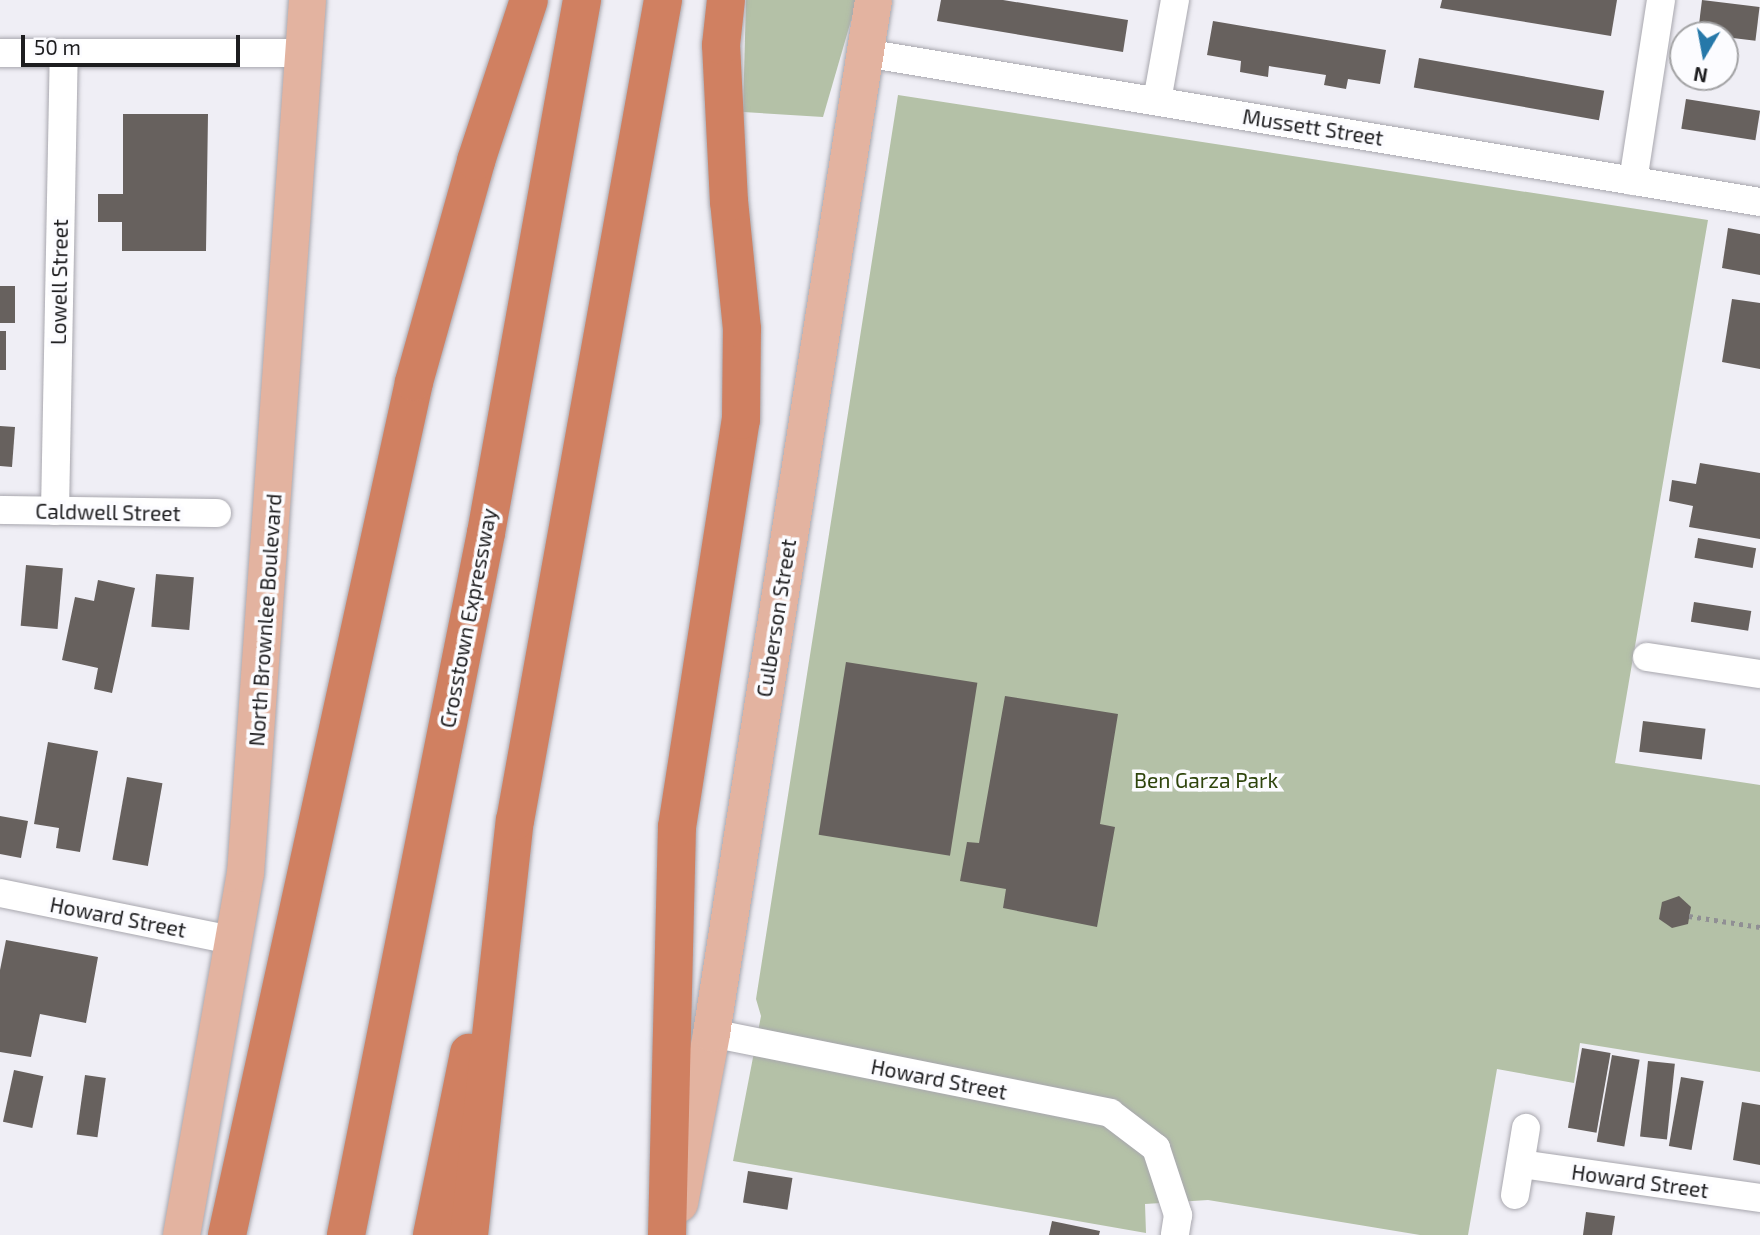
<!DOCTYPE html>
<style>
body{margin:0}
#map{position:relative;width:1760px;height:1235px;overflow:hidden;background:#efeef5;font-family:"Exo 2",sans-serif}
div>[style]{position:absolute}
.green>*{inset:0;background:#b4c1a7}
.building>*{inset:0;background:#67615e;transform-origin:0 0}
.path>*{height:4.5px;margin-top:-2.25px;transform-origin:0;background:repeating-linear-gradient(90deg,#908f94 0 3.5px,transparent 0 8.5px)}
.roads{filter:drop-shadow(0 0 2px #a8a7ae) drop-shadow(0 0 2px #a8a7ae)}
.minor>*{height:28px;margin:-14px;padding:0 14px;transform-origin:14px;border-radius:14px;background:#fff}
.major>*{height:37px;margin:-18.5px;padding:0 18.5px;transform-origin:18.5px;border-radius:18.5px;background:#e3b3a0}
.highway>*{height:38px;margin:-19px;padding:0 19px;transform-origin:19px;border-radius:19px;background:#d08061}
span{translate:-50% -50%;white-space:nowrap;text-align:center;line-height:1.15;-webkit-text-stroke:7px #fcfcff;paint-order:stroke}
.street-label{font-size:21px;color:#1d1d1f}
.park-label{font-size:21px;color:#2e440c}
.north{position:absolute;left:1669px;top:21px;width:70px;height:70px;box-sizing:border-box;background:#fcfcff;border:2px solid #a3a3a5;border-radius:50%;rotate:190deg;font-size:19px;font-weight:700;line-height:28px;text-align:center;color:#1d1d1f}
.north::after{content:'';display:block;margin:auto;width:24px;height:32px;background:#2678a9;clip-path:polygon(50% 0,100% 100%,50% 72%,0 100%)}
.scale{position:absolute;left:21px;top:35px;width:219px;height:32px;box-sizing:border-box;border:4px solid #1d1d1f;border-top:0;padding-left:9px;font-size:21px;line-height:24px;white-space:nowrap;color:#1d1d1f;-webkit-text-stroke:5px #fcfcff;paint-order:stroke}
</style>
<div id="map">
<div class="green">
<div style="clip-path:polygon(746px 0,857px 0,823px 117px,743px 112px)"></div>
<div style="clip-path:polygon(898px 95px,1708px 220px,1615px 763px,1760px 785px,1760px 1072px,1580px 1043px,1574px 1083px,1497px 1069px,1468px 1235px,1420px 1235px,1208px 1200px,1145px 1204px,1146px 1233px,733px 1161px,761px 1016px,756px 999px)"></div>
</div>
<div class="building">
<div style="clip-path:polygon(941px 0,1003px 0,1128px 20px,1123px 52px,937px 21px)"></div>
<div style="clip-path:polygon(1442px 0,1617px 0,1611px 36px,1440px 8px)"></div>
<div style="left:1702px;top:0;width:58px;height:34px;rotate:7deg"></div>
<div style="clip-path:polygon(1213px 21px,1386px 50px,1380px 84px,1348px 79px,1346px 89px,1324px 85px,1326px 75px,1269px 66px,1268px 77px,1240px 72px,1241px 61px,1207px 55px)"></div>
<div style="left:1419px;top:58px;width:188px;height:30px;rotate:10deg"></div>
<div style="left:1686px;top:99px;width:75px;height:30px;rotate:9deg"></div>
<div style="clip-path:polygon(123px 114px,208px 114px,206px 251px,122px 251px,122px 222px,98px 222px,98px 194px,123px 194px)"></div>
<div style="clip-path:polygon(1728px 228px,1760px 234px,1760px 275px,1722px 268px)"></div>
<div style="left:0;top:286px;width:15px;height:37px"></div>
<div style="clip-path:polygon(1732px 299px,1760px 303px,1760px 369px,1722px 362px)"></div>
<div style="left:0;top:331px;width:6px;height:39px"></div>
<div style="clip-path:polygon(0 426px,15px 427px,12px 467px,0 466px)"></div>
<div style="clip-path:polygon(1700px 463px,1760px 473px,1760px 539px,1689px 527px,1693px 506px,1669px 501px,1672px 480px,1696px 484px)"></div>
<div style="left:1698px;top:538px;width:59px;height:20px;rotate:10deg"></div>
<div style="left:26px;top:565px;width:37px;height:61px;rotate:5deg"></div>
<div style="left:156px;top:574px;width:38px;height:53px;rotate:5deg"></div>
<div style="clip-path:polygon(98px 580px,135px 588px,112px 693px,94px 689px,98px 668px,62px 660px,75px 597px,94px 601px)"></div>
<div style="left:1694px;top:602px;width:58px;height:20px;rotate:9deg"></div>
<div style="left:846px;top:662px;width:133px;height:175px;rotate:9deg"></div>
<div style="clip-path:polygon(1005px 696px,1118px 714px,1100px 824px,1115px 827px,1097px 927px,1003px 908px,1006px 889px,960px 881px,967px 842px,979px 843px)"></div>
<div style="left:1643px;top:721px;width:63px;height:31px;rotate:7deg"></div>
<div style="clip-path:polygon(48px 742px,98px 751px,80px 852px,56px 848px,59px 828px,34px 824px)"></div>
<div style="left:127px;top:777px;width:36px;height:84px;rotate:10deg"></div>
<div style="clip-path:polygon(0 816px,28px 821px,21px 858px,0 854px)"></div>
<div style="clip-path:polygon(1679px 896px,1691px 907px,1688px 924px,1672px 928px,1659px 919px,1662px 902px)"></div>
<div style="clip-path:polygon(6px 940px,98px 957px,86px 1023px,40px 1014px,31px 1057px,0 1052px,0 970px)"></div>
<div style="left:1582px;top:1048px;width:29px;height:81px;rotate:10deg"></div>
<div style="left:1612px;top:1055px;width:28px;height:88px;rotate:10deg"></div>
<div style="left:1648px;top:1061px;width:27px;height:76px;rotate:6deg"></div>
<div style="left:14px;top:1070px;width:30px;height:53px;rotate:12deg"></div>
<div style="left:85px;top:1075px;width:21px;height:60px;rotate:8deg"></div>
<div style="left:1681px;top:1077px;width:23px;height:70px;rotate:10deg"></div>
<div style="clip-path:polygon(1742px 1102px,1760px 1105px,1760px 1165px,1733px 1160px)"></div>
<div style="left:748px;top:1171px;width:45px;height:32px;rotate:9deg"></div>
<div style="clip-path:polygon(1586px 1212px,1615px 1216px,1612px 1235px,1583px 1235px)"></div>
<div style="clip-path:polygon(1052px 1221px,1100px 1231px,1099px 1235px,1049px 1235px)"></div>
</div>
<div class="path">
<div style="left:1689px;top:916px;width:72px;rotate:8.8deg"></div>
</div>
<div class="roads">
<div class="minor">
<div style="left:0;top:53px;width:304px"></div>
<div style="left:865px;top:53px;width:907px;rotate:9.45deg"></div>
<div style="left:1157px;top:101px;width:103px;rotate:-79.9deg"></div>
<div style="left:1633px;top:181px;width:183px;rotate:-81.2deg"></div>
<div style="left:0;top:510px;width:217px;rotate:0.8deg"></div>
<div style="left:55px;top:511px;width:458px;rotate:-88.9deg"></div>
<div style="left:1647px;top:657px;width:114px;rotate:8.6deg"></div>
<div style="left:0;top:893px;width:241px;rotate:11.5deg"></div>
<div style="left:711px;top:1033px;width:407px;rotate:11.3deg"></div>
<div style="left:1110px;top:1113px;width:58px;rotate:37.3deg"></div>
<div style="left:1156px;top:1148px;width:71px;rotate:71.8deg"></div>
<div style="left:1178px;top:1215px;width:20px;rotate:99deg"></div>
<div style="left:1521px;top:1164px;width:241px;rotate:8.1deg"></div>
<div style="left:1515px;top:1195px;width:68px;rotate:-80.7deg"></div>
</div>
<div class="major">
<div style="left:679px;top:1203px;width:173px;rotate:-79.3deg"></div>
<div style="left:711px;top:1033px;width:1046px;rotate:-81.09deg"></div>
<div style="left:181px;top:1235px;width:368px;rotate:-80deg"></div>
<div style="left:245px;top:873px;width:875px;rotate:-85.94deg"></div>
</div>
<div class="highway">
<div style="left:227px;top:1235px;width:873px;rotate:-77.63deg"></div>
<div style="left:414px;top:382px;width:230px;rotate:-74.3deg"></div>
<div style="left:476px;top:161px;width:169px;rotate:-71.8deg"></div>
<div style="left:346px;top:1235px;width:716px;rotate:-78.72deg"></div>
<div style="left:486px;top:533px;width:542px;rotate:-79.79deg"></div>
<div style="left:432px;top:1235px;width:186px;rotate:-78.5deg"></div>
<div style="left:469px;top:1235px;width:417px;rotate:-83.7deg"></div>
<div style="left:515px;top:821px;width:834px;rotate:-79.78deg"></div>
<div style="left:667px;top:1235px;width:408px;rotate:-88.6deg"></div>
<div style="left:677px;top:827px;width:412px;rotate:-81.1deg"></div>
<div style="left:741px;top:420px;width:91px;rotate:-89.4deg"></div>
<div style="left:742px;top:329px;width:128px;rotate:-95.8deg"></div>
<div style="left:729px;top:202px;width:157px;rotate:-92.9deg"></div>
<div style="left:721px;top:45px;width:45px;rotate:-83.7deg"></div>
</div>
</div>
<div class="street-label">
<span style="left:1313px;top:127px;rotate:9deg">Mussett Street</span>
<span style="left:59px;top:282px;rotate:-89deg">Lowell Street</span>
<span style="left:108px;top:512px;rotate:1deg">Caldwell Street</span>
<span style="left:468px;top:618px;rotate:-79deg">Crosstown Expressway</span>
<span style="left:776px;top:618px;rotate:-81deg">Culberson Street</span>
<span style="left:265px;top:620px;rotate:-86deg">North Brownlee Boulevard</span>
<span style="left:118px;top:917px;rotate:11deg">Howard Street</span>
<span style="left:939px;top:1079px;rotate:11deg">Howard Street</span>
<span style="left:1640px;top:1181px;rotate:8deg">Howard Street</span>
</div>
<div class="park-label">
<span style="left:1206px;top:780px">Ben Garza Park</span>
</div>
<div class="north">N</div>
<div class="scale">50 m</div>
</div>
